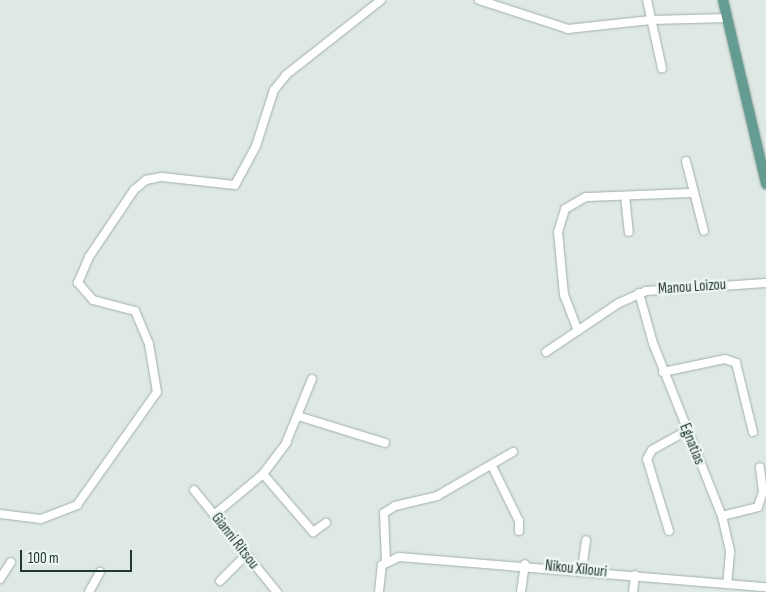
<!DOCTYPE html>
<style>
body{margin:0}
#map{position:relative;width:766px;height:592px;overflow:hidden;background:#dee8e4;font-family:"Sofia Sans Condensed",sans-serif}
div>[style]{position:absolute}
.roads{filter:drop-shadow(0 0 1px #a1afab) drop-shadow(0 0 1px #a1afab)}
.minor>*{height:8px;margin:-4px;padding:0 4px;transform-origin:4px;border-radius:4px;background:#fff}
.major>*{height:10px;margin:-5px;padding:0 5px;transform-origin:5px;border-radius:5px;background:#659c91}
span{translate:-50% -50%;white-space:nowrap;text-align:center;line-height:1.15;-webkit-text-stroke:5px #eef6f2;paint-order:stroke}
.street-label{font-size:15px;color:#203732}
.scale{position:absolute;left:20px;top:550px;width:112px;height:22px;box-sizing:border-box;border:2px solid #203732;border-top:0;padding-left:6px;font-size:15px;line-height:18px;white-space:nowrap;color:#203732;-webkit-text-stroke:4px #eef6f2;paint-order:stroke}
</style>
<div id="map">
<div class="roads">
<div class="minor">
<div style="left:479px;top:0;width:94px;rotate:18deg"></div>
<div style="left:568px;top:29px;width:83px;rotate:-6.2deg"></div>
<div style="left:651px;top:20px;width:77px;rotate:-1.5deg"></div>
<div style="left:647px;top:0;width:70px;rotate:77.6deg"></div>
<div style="left:686px;top:161px;width:72px;rotate:75.6deg"></div>
<div style="left:625px;top:196px;width:36px;rotate:84deg"></div>
<div style="left:639px;top:293px;width:52px;rotate:74.4deg"></div>
<div style="left:653px;top:343px;width:186px;rotate:68.3deg"></div>
<div style="left:722px;top:516px;width:37px;rotate:77deg"></div>
<div style="left:730px;top:552px;width:32px;rotate:95deg"></div>
<div style="left:578px;top:331px;width:39px;rotate:-111deg"></div>
<div style="left:564px;top:295px;width:63px;rotate:-95.4deg"></div>
<div style="left:558px;top:232px;width:24px;rotate:-73deg"></div>
<div style="left:565px;top:209px;width:24px;rotate:-30deg"></div>
<div style="left:586px;top:197px;width:106px;rotate:-2.2deg"></div>
<div style="left:546px;top:352px;width:88px;rotate:-33.9deg"></div>
<div style="left:619px;top:303px;width:30px;rotate:-24deg"></div>
<div style="left:646px;top:291px;width:120px;rotate:-3.8deg"></div>
<div style="left:663px;top:372px;width:63px;rotate:-11.8deg"></div>
<div style="left:725px;top:359px;width:12px;rotate:20deg"></div>
<div style="left:736px;top:363px;width:71px;rotate:76.2deg"></div>
<div style="left:298px;top:416px;width:91px;rotate:17.2deg"></div>
<div style="left:492px;top:466px;width:61px;rotate:63.9deg"></div>
<div style="left:519px;top:521px;width:10px;rotate:90deg"></div>
<div style="left:263px;top:474px;width:77px;rotate:49.2deg"></div>
<div style="left:313px;top:532px;width:16px;rotate:-35deg"></div>
<div style="left:194px;top:490px;width:132px;rotate:50.9deg"></div>
<div style="left:0;top:514px;width:41px;rotate:7deg"></div>
<div style="left:41px;top:519px;width:39px;rotate:-21deg"></div>
<div style="left:77px;top:505px;width:138px;rotate:-54.7deg"></div>
<div style="left:157px;top:392px;width:49px;rotate:-99.5deg"></div>
<div style="left:149px;top:344px;width:36px;rotate:-113deg"></div>
<div style="left:135px;top:311px;width:43px;rotate:-165.3deg"></div>
<div style="left:93px;top:300px;width:23px;rotate:-131deg"></div>
<div style="left:78px;top:283px;width:28px;rotate:-67deg"></div>
<div style="left:89px;top:257px;width:81px;rotate:-56.1deg"></div>
<div style="left:134px;top:190px;width:16px;rotate:-40deg"></div>
<div style="left:146px;top:180px;width:16px;rotate:-11deg"></div>
<div style="left:162px;top:177px;width:73px;rotate:6.3deg"></div>
<div style="left:235px;top:185px;width:44px;rotate:-61.7deg"></div>
<div style="left:256px;top:146px;width:59px;rotate:-72.2deg"></div>
<div style="left:274px;top:90px;width:19px;rotate:-51deg"></div>
<div style="left:286px;top:75px;width:121px;rotate:-38.3deg"></div>
<div style="left:214px;top:515px;width:64px;rotate:-39.9deg"></div>
<div style="left:263px;top:474px;width:39px;rotate:-53deg"></div>
<div style="left:286px;top:443px;width:69px;rotate:-67.9deg"></div>
<div style="left:722px;top:516px;width:37px;rotate:-14deg"></div>
<div style="left:758px;top:507px;width:16px;rotate:-72deg"></div>
<div style="left:763px;top:492px;width:25px;rotate:-97deg"></div>
<div style="left:669px;top:531px;width:75px;rotate:-107deg"></div>
<div style="left:647px;top:459px;width:10px;rotate:-61deg"></div>
<div style="left:652px;top:450px;width:39px;rotate:-29deg"></div>
<div style="left:386px;top:561px;width:48px;rotate:-92.4deg"></div>
<div style="left:384px;top:513px;width:13px;rotate:-32deg"></div>
<div style="left:395px;top:506px;width:43px;rotate:-13.4deg"></div>
<div style="left:437px;top:496px;width:88px;rotate:-30.1deg"></div>
<div style="left:582px;top:569px;width:29px;rotate:-82deg"></div>
<div style="left:0;top:579px;width:20px;rotate:-57deg"></div>
<div style="left:220px;top:581px;width:35px;rotate:-45deg"></div>
<div style="left:89px;top:592px;width:23px;rotate:-61deg"></div>
<div style="left:379px;top:592px;width:27px;rotate:-84deg"></div>
<div style="left:382px;top:565px;width:19px;rotate:-25deg"></div>
<div style="left:399px;top:557px;width:368px;rotate:4.7deg"></div>
<div style="left:521px;top:592px;width:28px;rotate:-82deg"></div>
<div style="left:633px;top:592px;width:17px;rotate:-83deg"></div>
</div>
<div class="major">
<div style="left:723px;top:0;width:189px;rotate:76.8deg"></div>
</div>
</div>
<div class="street-label">
<span style="left:692px;top:287px;rotate:-4deg">Manou Loizou</span>
<span style="left:692px;top:444px;rotate:68deg">Egnatias</span>
<span style="left:235px;top:541px;rotate:52deg">Gianni Ritsou</span>
<span style="left:576px;top:569px;rotate:6deg">Nikou Xilouri</span>
</div>
<div class="scale">100 m</div>
</div>
